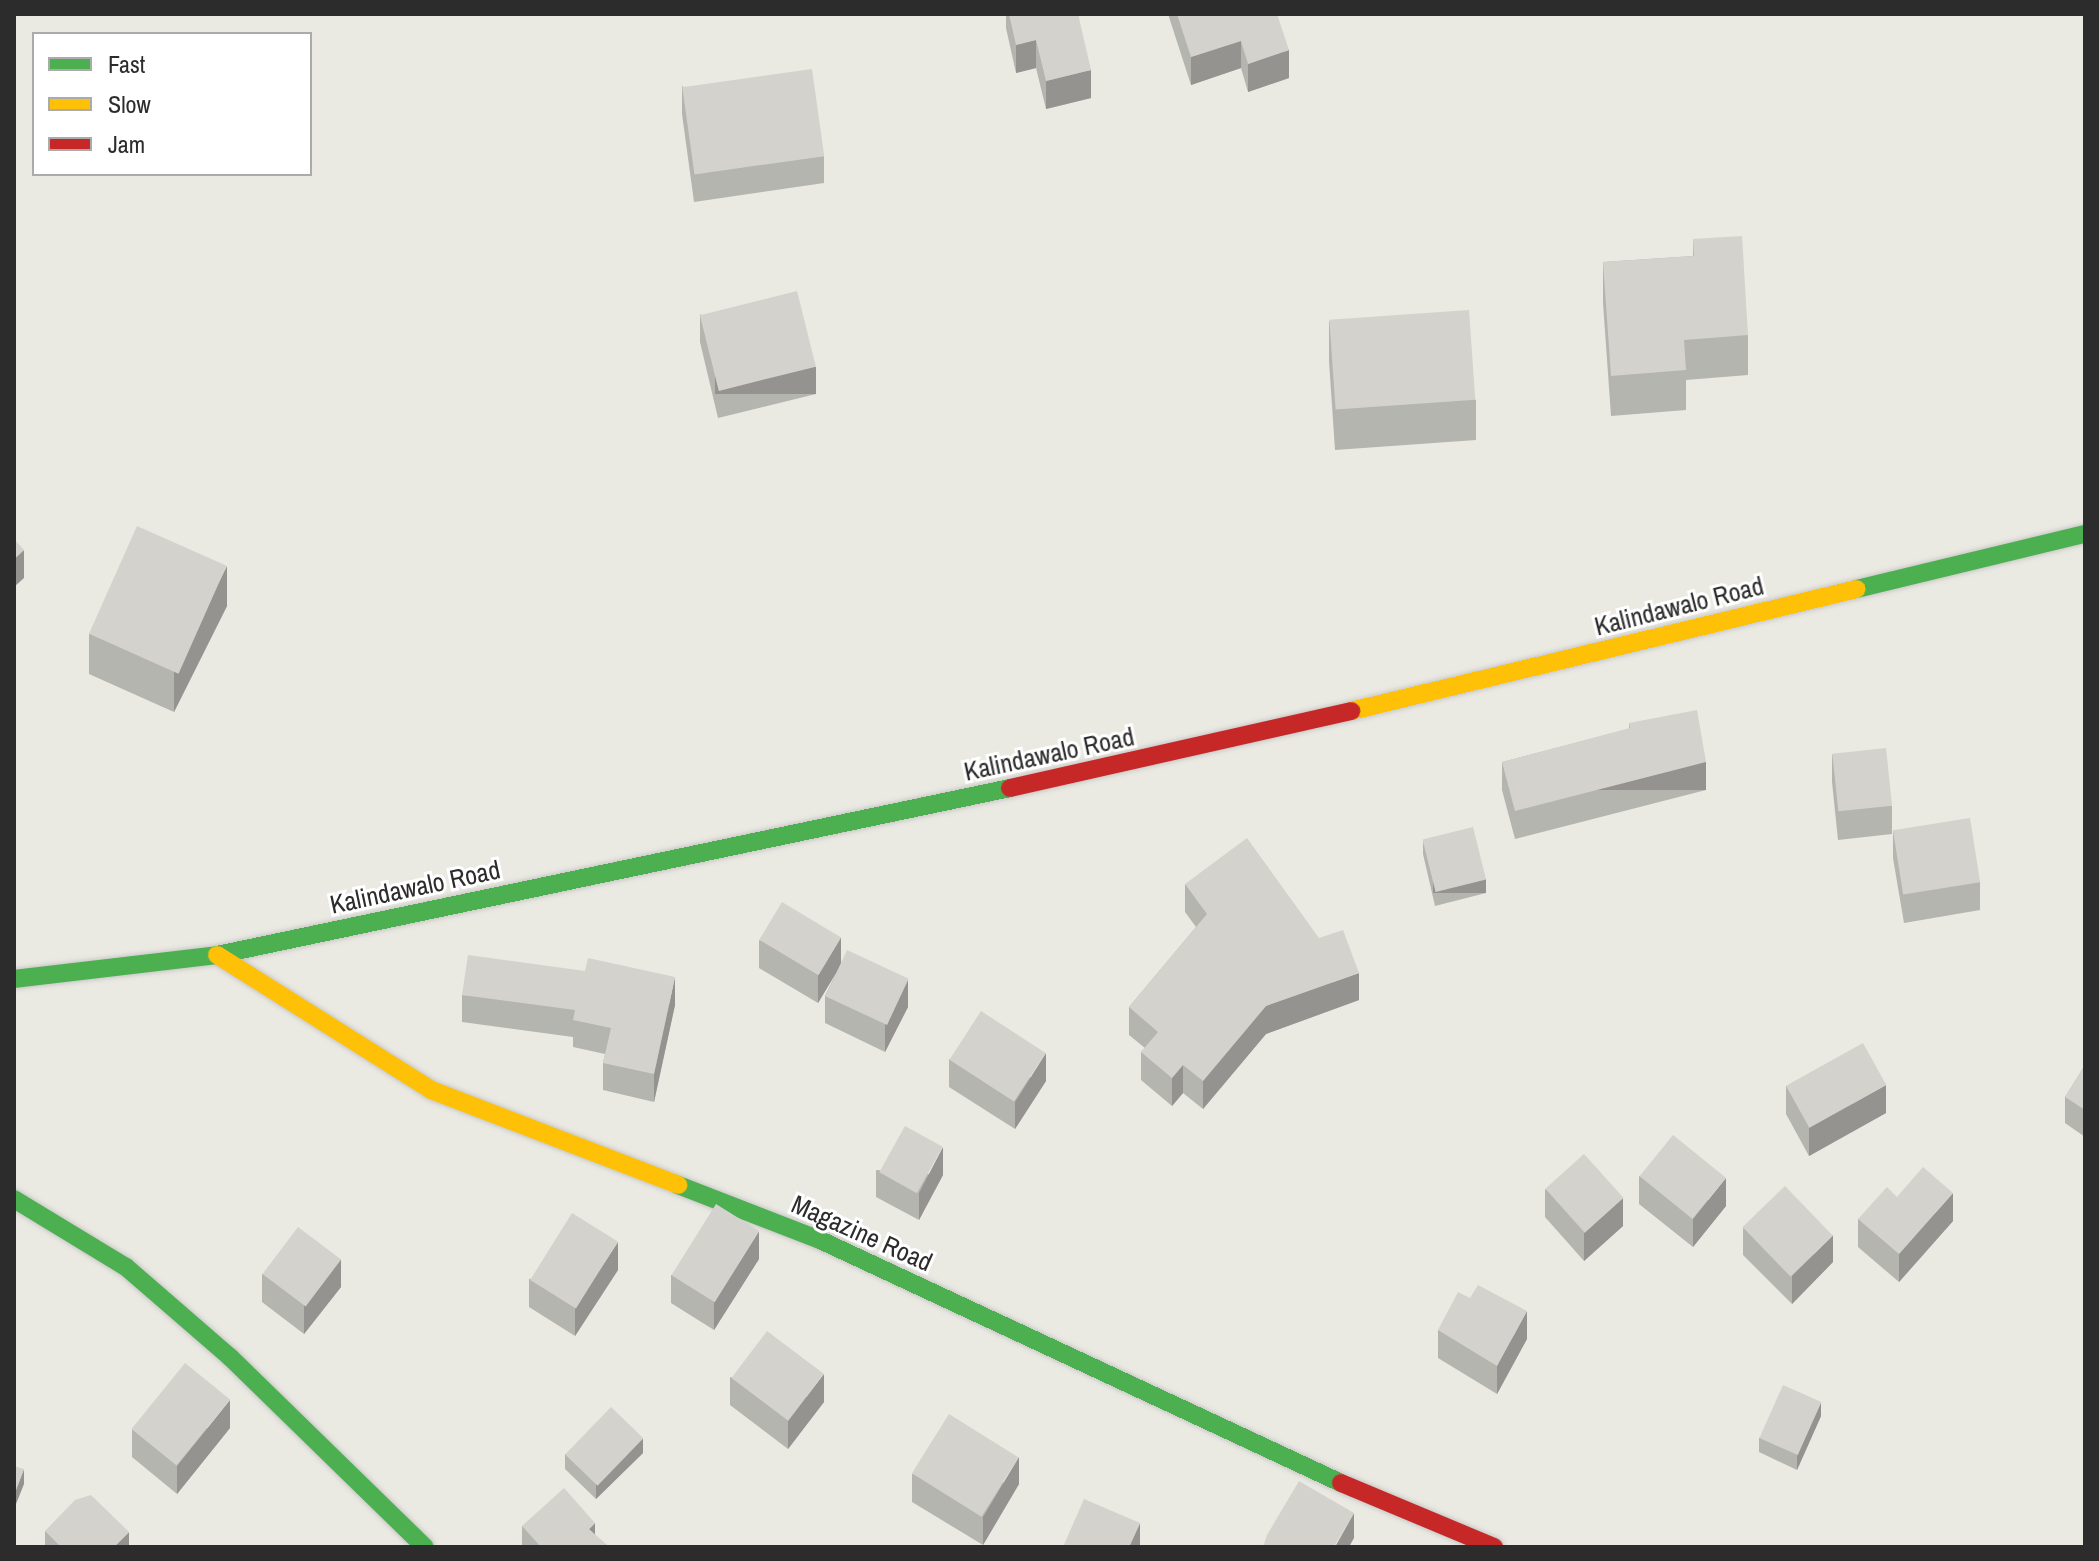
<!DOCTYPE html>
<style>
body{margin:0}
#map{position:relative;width:2099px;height:1561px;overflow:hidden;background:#eae9e2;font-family:"Archivo Narrow",sans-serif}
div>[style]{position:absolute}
.roads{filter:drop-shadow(0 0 2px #c8c8c7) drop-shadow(0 0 2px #c8c8c7)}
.fast>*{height:18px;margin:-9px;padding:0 9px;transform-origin:9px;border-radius:9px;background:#4caf50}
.slow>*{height:18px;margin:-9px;padding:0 9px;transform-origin:9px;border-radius:9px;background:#ffc107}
.jam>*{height:18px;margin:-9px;padding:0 9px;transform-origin:9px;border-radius:9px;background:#c62828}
.wall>*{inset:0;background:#b5b5b0}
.shaded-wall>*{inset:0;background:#949390;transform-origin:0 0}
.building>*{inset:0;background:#d3d2cd;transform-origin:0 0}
span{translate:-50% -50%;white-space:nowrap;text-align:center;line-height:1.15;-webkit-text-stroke:6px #fff;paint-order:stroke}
.street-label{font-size:26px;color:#2c2c2c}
.frame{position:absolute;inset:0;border:16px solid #2c2c2c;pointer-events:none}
.legend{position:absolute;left:32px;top:32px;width:280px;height:144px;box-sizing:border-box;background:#fff;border:2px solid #ababab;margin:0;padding:10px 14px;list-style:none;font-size:24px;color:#2c2c2c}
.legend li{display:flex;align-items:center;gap:16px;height:40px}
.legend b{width:40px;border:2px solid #ababab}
</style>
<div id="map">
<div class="roads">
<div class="fast">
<div style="left:1857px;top:589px;width:235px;rotate:-13.6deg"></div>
<div style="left:14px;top:979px;width:204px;rotate:-6.7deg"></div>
<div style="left:217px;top:955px;width:810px;rotate:-11.89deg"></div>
<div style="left:678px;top:1185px;width:152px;rotate:21.2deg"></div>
<div style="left:820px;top:1240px;width:575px;rotate:25deg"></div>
<div style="left:14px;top:1199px;width:131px;rotate:31.3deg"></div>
<div style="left:126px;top:1267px;width:138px;rotate:40.9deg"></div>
<div style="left:230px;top:1357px;width:272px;rotate:44.3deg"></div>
</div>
<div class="slow">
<div style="left:1351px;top:711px;width:520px;rotate:-13.56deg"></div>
<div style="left:217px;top:955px;width:253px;rotate:32.2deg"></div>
<div style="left:431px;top:1090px;width:265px;rotate:21deg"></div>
</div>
<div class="jam">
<div style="left:1010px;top:788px;width:350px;rotate:-12.7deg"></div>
<div style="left:1341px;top:1483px;width:166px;rotate:22.7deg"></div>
</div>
</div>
<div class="wall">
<div style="clip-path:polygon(1006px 14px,1078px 14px,1091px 98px,1046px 109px,1036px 68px,1016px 73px,1006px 28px)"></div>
<div style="clip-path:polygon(1168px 14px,1277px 14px,1289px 78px,1248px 92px,1241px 68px,1191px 85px)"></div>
<div style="clip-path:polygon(682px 86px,824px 156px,824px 183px,694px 202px,682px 114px)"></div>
<div style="clip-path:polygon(1693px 239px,1748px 335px,1748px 375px,1686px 380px,1686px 410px,1611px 416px,1603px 303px,1603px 262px,1693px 256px)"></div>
<div style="clip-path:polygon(700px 314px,816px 394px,718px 418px,700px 342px)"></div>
<div style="clip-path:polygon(1329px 321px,1476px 400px,1476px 440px,1335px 450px,1329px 361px)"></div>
<div style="clip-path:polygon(227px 606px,174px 712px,89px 674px,89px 634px)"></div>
<div style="clip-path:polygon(1629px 723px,1706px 790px,1515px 839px,1502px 790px,1502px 762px,1629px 729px)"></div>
<div style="clip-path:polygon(1832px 754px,1892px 806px,1892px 834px,1838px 840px,1832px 782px)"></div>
<div style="clip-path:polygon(1893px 830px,1980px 882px,1980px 910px,1904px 923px,1893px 858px)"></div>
<div style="clip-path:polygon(1423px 840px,1486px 893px,1435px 906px,1423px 854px)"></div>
<div style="clip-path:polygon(1185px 884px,1359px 1000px,1266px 1034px,1203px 1109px,1183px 1093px,1172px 1106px,1141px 1080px,1141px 1052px,1145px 1048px,1129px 1035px,1129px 1007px,1196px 927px,1185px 912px)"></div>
<div style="clip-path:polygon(759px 940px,841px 964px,908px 1007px,885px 1052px,825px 1023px,825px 996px,839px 967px,818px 1003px,759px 968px)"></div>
<div style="clip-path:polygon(462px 995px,675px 1005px,654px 1102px,603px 1090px,603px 1063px,605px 1054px,573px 1047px,573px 1037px,462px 1022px)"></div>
<div style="clip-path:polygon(949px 1059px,1046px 1081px,1015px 1129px,949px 1087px)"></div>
<div style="clip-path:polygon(2085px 1065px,2085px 1137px,2065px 1123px,2065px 1097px)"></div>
<div style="clip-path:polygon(1786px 1086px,1886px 1113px,1809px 1156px,1786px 1114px)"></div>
<div style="clip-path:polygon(876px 1170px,943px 1175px,919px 1220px,876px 1197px)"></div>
<div style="clip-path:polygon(1639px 1176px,1726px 1206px,1693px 1247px,1639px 1204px)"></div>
<div style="clip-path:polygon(1545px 1189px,1623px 1226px,1584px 1261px,1545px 1217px)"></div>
<div style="clip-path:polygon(1897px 1197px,1953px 1221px,1899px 1282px,1858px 1247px,1858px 1219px)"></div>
<div style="clip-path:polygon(1743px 1228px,1833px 1262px,1792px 1304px,1743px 1255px)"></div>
<div style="clip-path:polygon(759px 1259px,714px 1330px,671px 1303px,671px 1275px)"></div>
<div style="clip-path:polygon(618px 1270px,575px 1336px,529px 1307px,529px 1279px)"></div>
<div style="clip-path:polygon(262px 1274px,341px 1287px,304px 1334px,262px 1302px)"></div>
<div style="clip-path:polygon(1438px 1330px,1527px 1339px,1497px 1394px,1438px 1358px)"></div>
<div style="clip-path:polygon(730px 1377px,824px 1402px,788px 1449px,730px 1405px)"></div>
<div style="clip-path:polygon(1821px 1416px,1797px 1470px,1759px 1452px,1759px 1438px)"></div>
<div style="clip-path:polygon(230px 1428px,177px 1494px,132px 1457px,132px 1429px)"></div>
<div style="clip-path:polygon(643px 1453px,596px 1499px,565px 1469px,565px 1454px)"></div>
<div style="clip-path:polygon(912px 1474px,1019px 1484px,983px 1545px,912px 1502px)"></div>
<div style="clip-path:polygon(522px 1526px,595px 1535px,609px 1547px,522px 1547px)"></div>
<div style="clip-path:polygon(45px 1531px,129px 1547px,45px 1547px)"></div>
</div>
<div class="shaded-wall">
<div style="clip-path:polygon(1036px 40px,1036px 68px,1016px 73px,1016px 45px)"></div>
<div style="clip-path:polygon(1241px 41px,1241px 68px,1191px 85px,1191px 57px)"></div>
<div style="clip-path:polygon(1289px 50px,1289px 78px,1248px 92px,1248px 64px)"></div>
<div style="clip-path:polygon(1091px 70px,1091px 98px,1046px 109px,1046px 81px)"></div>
<div style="left:816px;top:367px;width:27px;height:101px;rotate:90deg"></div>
<div style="clip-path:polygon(24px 550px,24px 578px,14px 587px,14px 559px)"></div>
<div style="clip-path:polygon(227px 566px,227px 606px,174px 712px,174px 672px)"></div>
<div style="left:1706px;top:762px;width:28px;height:197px;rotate:90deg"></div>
<div style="left:1486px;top:879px;width:14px;height:53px;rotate:90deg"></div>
<div style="clip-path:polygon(841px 937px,841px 965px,818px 1003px,818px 975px)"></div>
<div style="clip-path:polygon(1359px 973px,1359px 1000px,1266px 1034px,1203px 1109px,1203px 1081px,1266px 1006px)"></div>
<div style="clip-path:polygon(675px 977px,675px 1005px,654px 1102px,654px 1074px)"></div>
<div style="clip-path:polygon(908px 979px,908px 1007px,885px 1052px,885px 1024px)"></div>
<div style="clip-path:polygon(1046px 1053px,1046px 1081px,1015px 1129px,1015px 1102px)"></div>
<div style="clip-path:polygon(1183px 1065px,1183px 1093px,1172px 1106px,1172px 1078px)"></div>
<div style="clip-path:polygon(1886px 1085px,1886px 1113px,1809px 1156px,1809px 1128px)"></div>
<div style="clip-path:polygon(943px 1147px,943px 1175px,919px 1220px,919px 1193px)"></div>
<div style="clip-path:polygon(1726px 1178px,1726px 1206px,1693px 1247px,1693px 1219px)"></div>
<div style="clip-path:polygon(1953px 1193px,1953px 1221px,1899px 1282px,1899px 1254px)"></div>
<div style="clip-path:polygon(1623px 1198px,1623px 1226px,1584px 1261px,1584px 1233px)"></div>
<div style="clip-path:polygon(759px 1231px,759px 1259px,714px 1330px,714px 1302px)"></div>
<div style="clip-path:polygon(1833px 1235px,1833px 1262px,1792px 1304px,1792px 1276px)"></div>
<div style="clip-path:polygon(618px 1242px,618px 1270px,575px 1336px,575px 1308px)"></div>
<div style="clip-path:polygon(341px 1259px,341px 1287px,304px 1334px,304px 1306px)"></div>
<div style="clip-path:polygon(1527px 1311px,1527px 1339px,1497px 1394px,1497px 1366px)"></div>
<div style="clip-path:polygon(824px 1374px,824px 1402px,788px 1449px,788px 1421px)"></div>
<div style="clip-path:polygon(230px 1400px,230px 1428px,177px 1494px,177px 1466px)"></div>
<div style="clip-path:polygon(1821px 1402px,1821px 1416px,1797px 1470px,1797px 1456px)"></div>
<div style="clip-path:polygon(643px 1438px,643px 1453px,596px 1499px,596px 1485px)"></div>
<div style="clip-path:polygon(1019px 1457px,1019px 1484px,983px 1545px,983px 1517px)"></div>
<div style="clip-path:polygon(24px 1469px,24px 1484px,14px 1509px,14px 1495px)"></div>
<div style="clip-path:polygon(1354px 1513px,1354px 1538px,1349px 1547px,1335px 1547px)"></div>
<div style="clip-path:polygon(595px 1523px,595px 1546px,589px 1529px)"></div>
<div style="clip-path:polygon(1140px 1523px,1140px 1547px,1129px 1547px)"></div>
<div style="clip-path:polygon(129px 1532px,129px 1547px,114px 1547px)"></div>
</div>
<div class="building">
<div style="clip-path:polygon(1009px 14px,1078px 14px,1091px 70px,1046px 81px,1036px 40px,1016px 45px)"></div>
<div style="clip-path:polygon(1177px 14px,1277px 14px,1289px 50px,1248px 64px,1241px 41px,1191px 57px)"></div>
<div style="left:812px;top:69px;width:88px;height:131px;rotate:82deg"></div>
<div style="clip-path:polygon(1742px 236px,1748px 335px,1684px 340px,1686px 370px,1611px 376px,1603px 262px,1694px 256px,1693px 239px)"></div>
<div style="left:797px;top:291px;width:78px;height:100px;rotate:76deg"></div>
<div style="left:1469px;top:310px;width:90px;height:140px;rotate:86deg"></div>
<div style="left:137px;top:526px;width:98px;height:118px;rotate:24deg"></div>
<div style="clip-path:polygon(14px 539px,24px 550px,14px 559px)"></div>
<div style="clip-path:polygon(1697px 710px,1706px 762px,1515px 811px,1502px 762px,1630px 728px,1629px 723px)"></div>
<div style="left:1886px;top:748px;width:58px;height:54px;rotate:84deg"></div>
<div style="left:1970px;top:818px;width:65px;height:78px;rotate:81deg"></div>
<div style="left:1473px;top:827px;width:54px;height:52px;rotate:76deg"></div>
<div style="clip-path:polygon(1247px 838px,1319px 938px,1343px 930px,1359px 973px,1266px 1006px,1203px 1081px,1183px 1065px,1172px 1078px,1141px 1052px,1158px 1032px,1129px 1007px,1207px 914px,1185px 884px)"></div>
<div style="left:782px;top:902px;width:69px;height:44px;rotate:31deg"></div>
<div style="left:847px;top:950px;width:68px;height:51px;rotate:25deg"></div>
<div style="clip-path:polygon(468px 955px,585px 971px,588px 958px,675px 977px,654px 1074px,603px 1063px,611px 1028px,573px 1020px,575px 1010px,462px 995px)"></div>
<div style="left:981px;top:1011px;width:77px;height:58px;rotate:33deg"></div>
<div style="left:1863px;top:1043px;width:48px;height:88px;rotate:61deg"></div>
<div style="clip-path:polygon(2085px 1065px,2085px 1110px,2065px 1097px)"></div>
<div style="left:905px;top:1126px;width:43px;height:53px;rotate:29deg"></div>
<div style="left:1673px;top:1135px;width:68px;height:53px;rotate:39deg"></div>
<div style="left:1584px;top:1154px;width:59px;height:52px;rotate:48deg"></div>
<div style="clip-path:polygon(1923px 1167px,1953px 1193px,1899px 1254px,1858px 1219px,1887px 1187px,1897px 1197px)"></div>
<div style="left:1785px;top:1186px;width:69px;height:59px;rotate:46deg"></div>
<div style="left:716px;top:1204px;width:51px;height:84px;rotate:32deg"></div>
<div style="left:572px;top:1213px;width:54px;height:79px;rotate:32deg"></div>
<div style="left:298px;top:1227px;width:54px;height:59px;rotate:37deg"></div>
<div style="clip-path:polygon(1478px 1285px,1527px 1311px,1497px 1366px,1438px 1330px,1458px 1292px,1470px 1298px)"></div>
<div style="left:767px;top:1331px;width:71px;height:59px;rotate:37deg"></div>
<div style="left:185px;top:1363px;width:58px;height:85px;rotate:39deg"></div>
<div style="left:1783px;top:1385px;width:42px;height:58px;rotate:24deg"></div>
<div style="left:611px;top:1407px;width:45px;height:66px;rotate:44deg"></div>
<div style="left:949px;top:1414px;width:82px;height:70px;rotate:32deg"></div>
<div style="clip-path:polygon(14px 1466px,24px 1469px,14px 1495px)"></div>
<div style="clip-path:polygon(1299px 1481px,1354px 1513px,1335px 1545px,1339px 1547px,1263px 1547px,1267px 1535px)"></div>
<div style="clip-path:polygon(564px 1488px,595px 1523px,589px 1529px,609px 1547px,541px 1547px,522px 1526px)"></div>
<div style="clip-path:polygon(91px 1495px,129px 1532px,114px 1547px,61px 1547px,45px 1531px,75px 1500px)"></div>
<div style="clip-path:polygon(1084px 1499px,1140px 1523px,1129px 1547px,1063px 1547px)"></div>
</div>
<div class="street-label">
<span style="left:1679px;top:606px;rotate:-14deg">Kalindawalo Road</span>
<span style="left:1049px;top:754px;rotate:-12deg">Kalindawalo Road</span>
<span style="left:415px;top:887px;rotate:-12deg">Kalindawalo Road</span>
<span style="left:862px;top:1233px;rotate:24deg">Magazine Road</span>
</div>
<div class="frame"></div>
<ul class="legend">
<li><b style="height:10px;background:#4caf50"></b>Fast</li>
<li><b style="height:10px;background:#ffc107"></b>Slow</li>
<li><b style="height:10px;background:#c62828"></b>Jam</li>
</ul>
</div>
